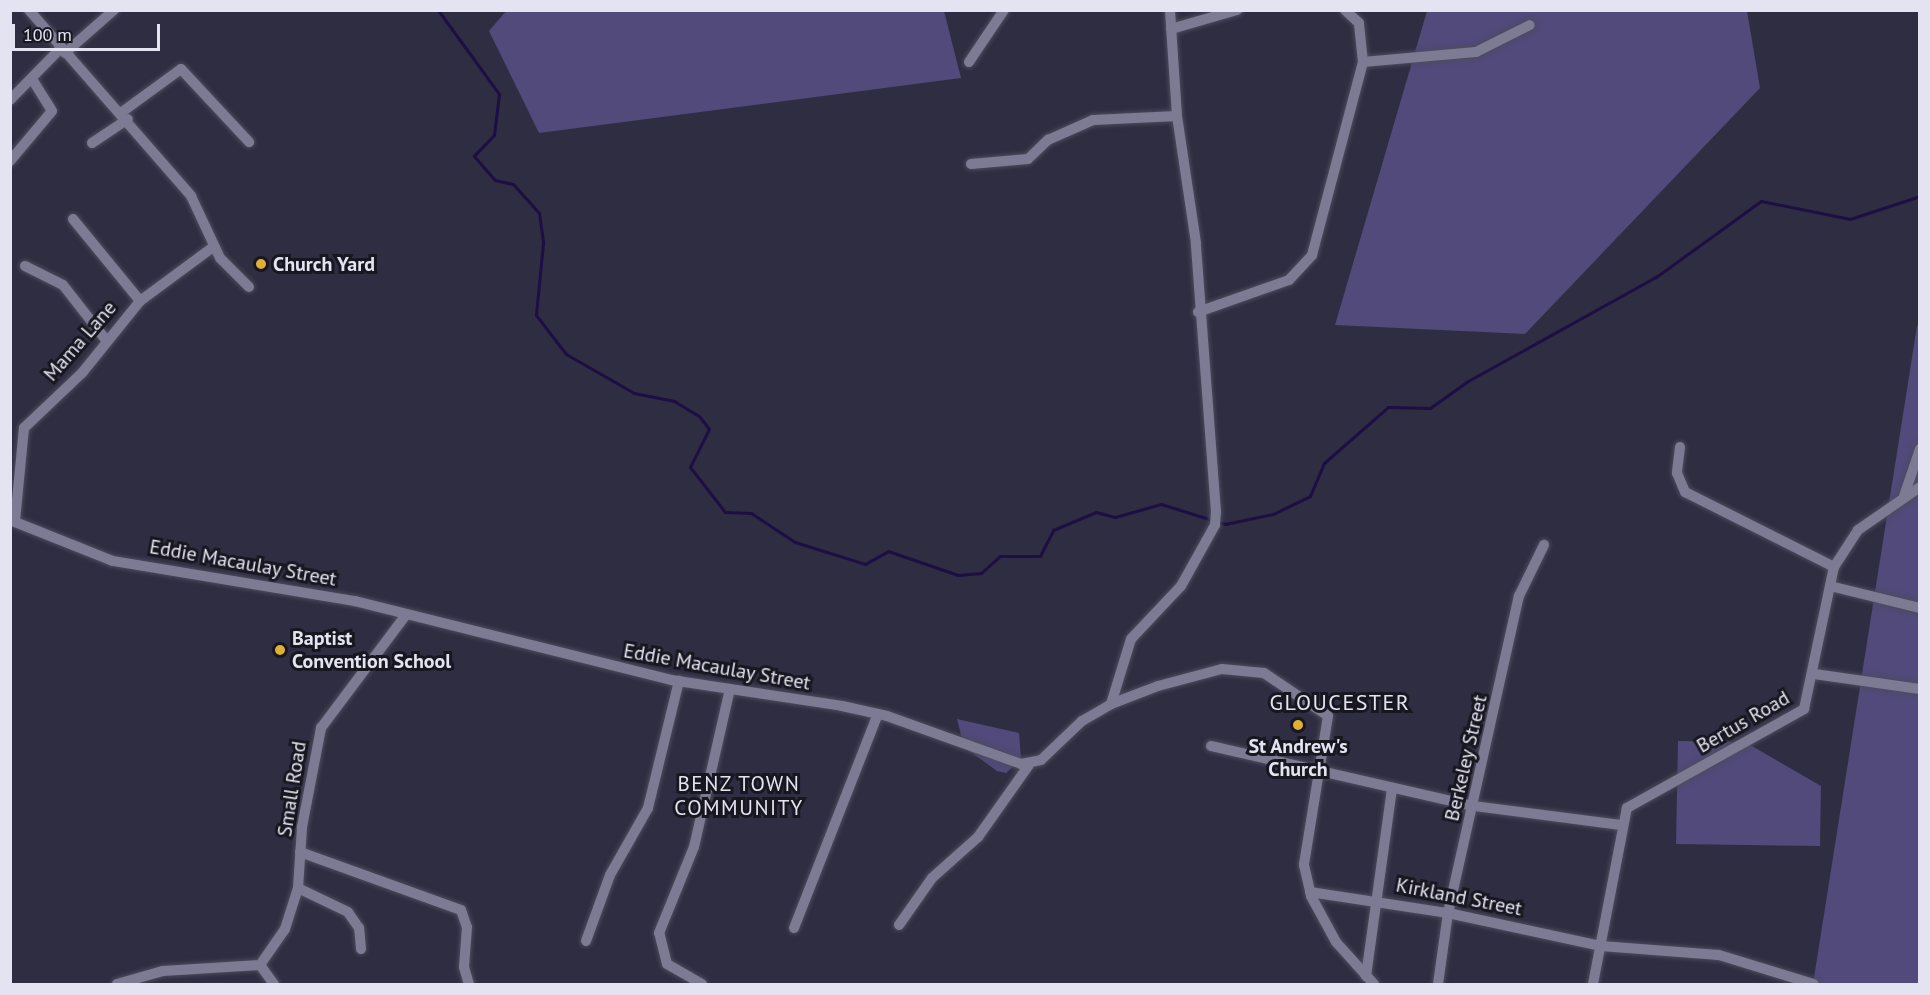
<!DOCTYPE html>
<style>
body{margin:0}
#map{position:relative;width:1930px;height:995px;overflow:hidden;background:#2f2d42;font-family:"PT Sans",sans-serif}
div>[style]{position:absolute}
.green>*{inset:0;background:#514a7a}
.stream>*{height:3px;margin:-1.5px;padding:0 1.5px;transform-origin:1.5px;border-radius:1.5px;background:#1d0e44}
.roads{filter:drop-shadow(0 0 2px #4d4b5c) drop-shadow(0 0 2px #4d4b5c)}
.minor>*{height:10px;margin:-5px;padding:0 5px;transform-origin:5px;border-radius:5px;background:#7d7b93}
.dots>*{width:16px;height:16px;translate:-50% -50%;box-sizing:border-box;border:3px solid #181720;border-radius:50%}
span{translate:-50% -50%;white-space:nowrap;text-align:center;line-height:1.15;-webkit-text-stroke:6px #181720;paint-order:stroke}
.poi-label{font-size:20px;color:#e4e3f1;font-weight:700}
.left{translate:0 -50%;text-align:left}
.street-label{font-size:20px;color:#e4e3f1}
.neighbourhood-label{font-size:21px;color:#e4e3f1;letter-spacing:1.5px}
.quarter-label{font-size:22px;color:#e4e3f1;letter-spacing:1.5px}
.frame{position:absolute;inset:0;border:12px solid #e4e3f1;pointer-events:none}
.scale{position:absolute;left:12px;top:24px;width:148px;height:27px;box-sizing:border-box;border:3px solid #e4e3f1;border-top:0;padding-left:8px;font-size:18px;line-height:21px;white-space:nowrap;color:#e4e3f1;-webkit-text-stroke:4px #181720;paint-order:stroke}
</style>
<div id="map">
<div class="green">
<div style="clip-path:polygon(507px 10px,944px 11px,961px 78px,539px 133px,489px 31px)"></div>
<div style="clip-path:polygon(1427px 11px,1747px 11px,1760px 88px,1525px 334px,1335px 325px)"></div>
<div style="clip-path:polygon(1919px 324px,1919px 984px,1813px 984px,1917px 326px)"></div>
<div style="clip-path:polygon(957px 719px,1019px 733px,1021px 759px,1006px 773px,997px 771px,964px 747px)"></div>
<div style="clip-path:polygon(1678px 741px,1745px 742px,1821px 786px,1820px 846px,1676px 844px)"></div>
</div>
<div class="stream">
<div style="left:438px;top:10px;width:104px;rotate:54deg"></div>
<div style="left:499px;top:94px;width:41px;rotate:97deg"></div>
<div style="left:494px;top:135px;width:29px;rotate:134deg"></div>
<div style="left:474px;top:156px;width:32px;rotate:49deg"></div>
<div style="left:495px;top:180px;width:18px;rotate:13deg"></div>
<div style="left:513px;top:184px;width:39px;rotate:48deg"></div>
<div style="left:539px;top:213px;width:30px;rotate:82deg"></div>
<div style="left:543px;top:243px;width:72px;rotate:95.6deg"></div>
<div style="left:536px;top:315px;width:49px;rotate:52.4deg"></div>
<div style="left:566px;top:354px;width:78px;rotate:29.8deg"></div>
<div style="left:634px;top:393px;width:41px;rotate:11.3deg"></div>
<div style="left:674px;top:401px;width:29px;rotate:31deg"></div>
<div style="left:699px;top:416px;width:16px;rotate:52deg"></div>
<div style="left:709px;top:429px;width:42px;rotate:116.6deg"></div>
<div style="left:690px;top:467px;width:57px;rotate:52.1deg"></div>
<div style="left:725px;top:512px;width:26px;rotate:2deg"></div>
<div style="left:751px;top:513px;width:53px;rotate:33.4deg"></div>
<div style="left:795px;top:542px;width:73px;rotate:17.4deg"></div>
<div style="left:865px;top:564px;width:26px;rotate:-29deg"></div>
<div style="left:888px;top:551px;width:74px;rotate:18.9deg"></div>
<div style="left:958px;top:575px;width:23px;rotate:-5deg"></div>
<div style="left:981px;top:573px;width:25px;rotate:-42deg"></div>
<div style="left:1000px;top:556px;width:40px"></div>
<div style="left:1040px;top:556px;width:29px;rotate:-63deg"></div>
<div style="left:1053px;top:530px;width:47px;rotate:-22.7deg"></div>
<div style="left:1096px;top:512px;width:20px;rotate:15deg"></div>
<div style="left:1115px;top:517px;width:48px;rotate:-15.8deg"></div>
<div style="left:1161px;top:504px;width:67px;rotate:17.4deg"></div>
<div style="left:1225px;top:524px;width:49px;rotate:-11.8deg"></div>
<div style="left:1273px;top:514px;width:41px;rotate:-25.9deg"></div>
<div style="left:1310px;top:496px;width:36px;rotate:-67deg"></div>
<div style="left:1324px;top:463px;width:85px;rotate:-41.2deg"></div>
<div style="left:1388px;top:407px;width:42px;rotate:1.4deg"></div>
<div style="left:1430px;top:408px;width:47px;rotate:-35.4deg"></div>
<div style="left:1468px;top:381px;width:215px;rotate:-29deg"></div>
<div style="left:1656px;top:277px;width:130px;rotate:-35.9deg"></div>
<div style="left:1761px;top:201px;width:91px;rotate:11.4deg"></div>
<div style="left:1850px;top:219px;width:74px;rotate:-18.2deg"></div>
</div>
<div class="roads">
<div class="minor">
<div style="left:29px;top:10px;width:247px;rotate:48.9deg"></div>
<div style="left:191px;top:196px;width:68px;rotate:64.9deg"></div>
<div style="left:220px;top:258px;width:41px;rotate:45deg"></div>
<div style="left:1171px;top:29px;width:69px;rotate:-16.1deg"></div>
<div style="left:65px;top:53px;width:65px;rotate:-41.3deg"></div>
<div style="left:969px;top:62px;width:63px;rotate:-56.1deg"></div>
<div style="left:1363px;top:62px;width:113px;rotate:-5.1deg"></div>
<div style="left:1476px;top:52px;width:60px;rotate:-26.6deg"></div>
<div style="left:10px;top:100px;width:73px;rotate:-45.6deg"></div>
<div style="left:122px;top:112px;width:73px;rotate:-36.1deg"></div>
<div style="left:181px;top:69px;width:100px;rotate:47deg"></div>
<div style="left:92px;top:143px;width:43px;rotate:-33.7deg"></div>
<div style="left:10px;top:161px;width:65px;rotate:-50deg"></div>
<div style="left:52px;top:111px;width:34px;rotate:-122deg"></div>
<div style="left:971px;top:164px;width:57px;rotate:-5deg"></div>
<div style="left:1028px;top:159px;width:28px;rotate:-44deg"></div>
<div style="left:1048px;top:140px;width:49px;rotate:-24deg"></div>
<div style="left:1093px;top:120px;width:84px;rotate:-2.7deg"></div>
<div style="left:73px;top:219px;width:106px;rotate:50.7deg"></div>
<div style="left:25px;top:266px;width:42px;rotate:26.6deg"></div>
<div style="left:63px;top:285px;width:70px;rotate:52deg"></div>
<div style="left:1198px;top:312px;width:96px;rotate:-19.4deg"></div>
<div style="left:1289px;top:280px;width:34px;rotate:-47deg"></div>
<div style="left:1312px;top:255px;width:200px;rotate:-75.2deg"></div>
<div style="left:1363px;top:62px;width:39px;rotate:-96deg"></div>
<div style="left:1359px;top:23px;width:19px;rotate:-137deg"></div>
<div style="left:1680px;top:447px;width:26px;rotate:97deg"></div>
<div style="left:1677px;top:473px;width:21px;rotate:67deg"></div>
<div style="left:1685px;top:492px;width:167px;rotate:26.7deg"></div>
<div style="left:1904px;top:496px;width:50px;rotate:-71.2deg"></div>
<div style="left:10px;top:520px;width:111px;rotate:21.7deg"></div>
<div style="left:113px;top:561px;width:245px;rotate:9.4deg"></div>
<div style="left:355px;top:601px;width:326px;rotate:14deg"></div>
<div style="left:671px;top:680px;width:173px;rotate:8.6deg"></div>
<div style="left:842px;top:706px;width:46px;rotate:12.5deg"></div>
<div style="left:887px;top:716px;width:142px;rotate:19.7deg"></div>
<div style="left:1021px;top:764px;width:20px;rotate:-11deg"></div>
<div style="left:1041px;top:760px;width:57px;rotate:-43.6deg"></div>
<div style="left:1082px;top:721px;width:34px;rotate:-30deg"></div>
<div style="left:1111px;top:704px;width:50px;rotate:-21deg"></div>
<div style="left:1158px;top:686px;width:66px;rotate:-14.9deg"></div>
<div style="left:1222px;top:669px;width:42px;rotate:5.4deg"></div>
<div style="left:1264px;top:673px;width:77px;rotate:33.9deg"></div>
<div style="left:1328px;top:716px;width:151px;rotate:99.2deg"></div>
<div style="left:1304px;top:865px;width:32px;rotate:77deg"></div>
<div style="left:1311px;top:896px;width:52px;rotate:61.5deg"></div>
<div style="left:1336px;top:942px;width:57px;rotate:47.9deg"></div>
<div style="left:15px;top:521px;width:93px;rotate:-84.5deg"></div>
<div style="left:24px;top:428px;width:80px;rotate:-43.5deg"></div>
<div style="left:82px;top:373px;width:92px;rotate:-51.1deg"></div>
<div style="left:140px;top:301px;width:91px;rotate:-36.5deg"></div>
<div style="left:1830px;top:586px;width:93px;rotate:13.7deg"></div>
<div style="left:1814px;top:674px;width:107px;rotate:8.1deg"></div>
<div style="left:1111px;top:704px;width:68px;rotate:-72.9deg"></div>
<div style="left:1131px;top:639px;width:73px;rotate:-46.7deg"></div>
<div style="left:1181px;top:586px;width:70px;rotate:-60.9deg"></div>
<div style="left:1215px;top:525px;width:13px;rotate:-86deg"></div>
<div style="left:1216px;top:512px;width:270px;rotate:-94.3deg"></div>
<div style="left:1196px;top:243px;width:128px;rotate:-98.5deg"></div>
<div style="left:1177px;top:116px;width:106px;rotate:-93.8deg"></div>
<div style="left:1211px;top:746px;width:270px;rotate:12.9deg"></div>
<div style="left:1474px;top:806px;width:147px;rotate:7.4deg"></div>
<div style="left:300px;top:852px;width:171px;rotate:19.8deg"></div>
<div style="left:461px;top:910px;width:18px;rotate:71deg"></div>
<div style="left:467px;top:927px;width:40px;rotate:94.3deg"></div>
<div style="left:464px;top:967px;width:18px;rotate:74deg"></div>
<div style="left:1310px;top:892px;width:140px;rotate:8.7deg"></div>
<div style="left:1448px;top:913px;width:157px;rotate:12.2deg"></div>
<div style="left:1601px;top:946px;width:118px;rotate:4.4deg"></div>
<div style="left:1719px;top:955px;width:99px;rotate:17deg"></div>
<div style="left:899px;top:925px;width:57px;rotate:-54.9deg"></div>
<div style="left:932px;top:878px;width:62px;rotate:-41.7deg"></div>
<div style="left:978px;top:837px;width:88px;rotate:-54.7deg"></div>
<div style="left:794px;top:928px;width:230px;rotate:-68.6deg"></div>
<div style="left:586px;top:941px;width:70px;rotate:-70deg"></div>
<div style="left:610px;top:875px;width:77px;rotate:-60.4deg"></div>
<div style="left:648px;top:808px;width:131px;rotate:-76.3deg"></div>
<div style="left:361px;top:949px;width:21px;rotate:-95deg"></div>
<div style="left:359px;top:928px;width:19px;rotate:-125deg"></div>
<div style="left:348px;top:912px;width:55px;rotate:-154.4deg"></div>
<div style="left:298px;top:888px;width:61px;rotate:-86.2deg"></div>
<div style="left:302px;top:827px;width:101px;rotate:-79.1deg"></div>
<div style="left:321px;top:728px;width:140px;rotate:-53.1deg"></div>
<div style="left:260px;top:965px;width:24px;rotate:54deg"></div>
<div style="left:1366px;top:976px;width:190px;rotate:-82.1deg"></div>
<div style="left:117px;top:984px;width:48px;rotate:-15.8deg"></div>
<div style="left:163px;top:971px;width:97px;rotate:-3.5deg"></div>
<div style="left:260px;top:965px;width:44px;rotate:-55.2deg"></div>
<div style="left:285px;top:929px;width:43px;rotate:-72.4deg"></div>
<div style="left:702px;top:984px;width:40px;rotate:-150.3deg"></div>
<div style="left:667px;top:964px;width:32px;rotate:-104deg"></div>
<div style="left:659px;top:933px;width:93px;rotate:-67.9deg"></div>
<div style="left:694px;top:847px;width:162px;rotate:-77.2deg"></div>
<div style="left:1438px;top:984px;width:72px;rotate:-82deg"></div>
<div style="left:1448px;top:913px;width:325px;rotate:-77.4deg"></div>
<div style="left:1519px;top:596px;width:57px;rotate:-63.9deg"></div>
<div style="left:1593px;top:984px;width:179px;rotate:-79.1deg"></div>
<div style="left:1627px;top:808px;width:203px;rotate:-29.2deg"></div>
<div style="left:1804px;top:709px;width:145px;rotate:-78.1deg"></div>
<div style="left:1834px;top:567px;width:44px;rotate:-57deg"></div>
<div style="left:1858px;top:530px;width:75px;rotate:-34.7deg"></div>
</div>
</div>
<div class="dots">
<div style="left:261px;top:264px;background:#dfb033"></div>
<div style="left:280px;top:650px;background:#dfb033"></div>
<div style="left:1298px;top:725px;background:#dfb033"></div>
</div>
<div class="poi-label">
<span class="left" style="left:273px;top:264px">Church Yard</span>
<span class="left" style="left:292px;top:650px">Baptist<br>Convention School</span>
<span style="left:1298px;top:758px">St Andrew's<br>Church</span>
</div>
<div class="street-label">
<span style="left:80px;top:341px;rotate:-49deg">Mama Lane</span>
<span style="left:243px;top:563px;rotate:10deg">Eddie Macaulay Street</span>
<span style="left:717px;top:667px;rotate:10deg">Eddie Macaulay Street</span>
<span style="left:1743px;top:722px;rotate:-30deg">Bertus Road</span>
<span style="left:1466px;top:758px;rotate:-77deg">Berkeley Street</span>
<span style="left:292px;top:789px;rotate:-81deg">Small Road</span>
<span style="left:1459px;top:897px;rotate:11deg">Kirkland Street</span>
</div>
<div class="neighbourhood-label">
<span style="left:739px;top:796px">BENZ TOWN<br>COMMUNITY</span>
</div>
<div class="quarter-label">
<span style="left:1340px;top:703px">GLOUCESTER</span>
</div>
<div class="frame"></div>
<div class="scale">100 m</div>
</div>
